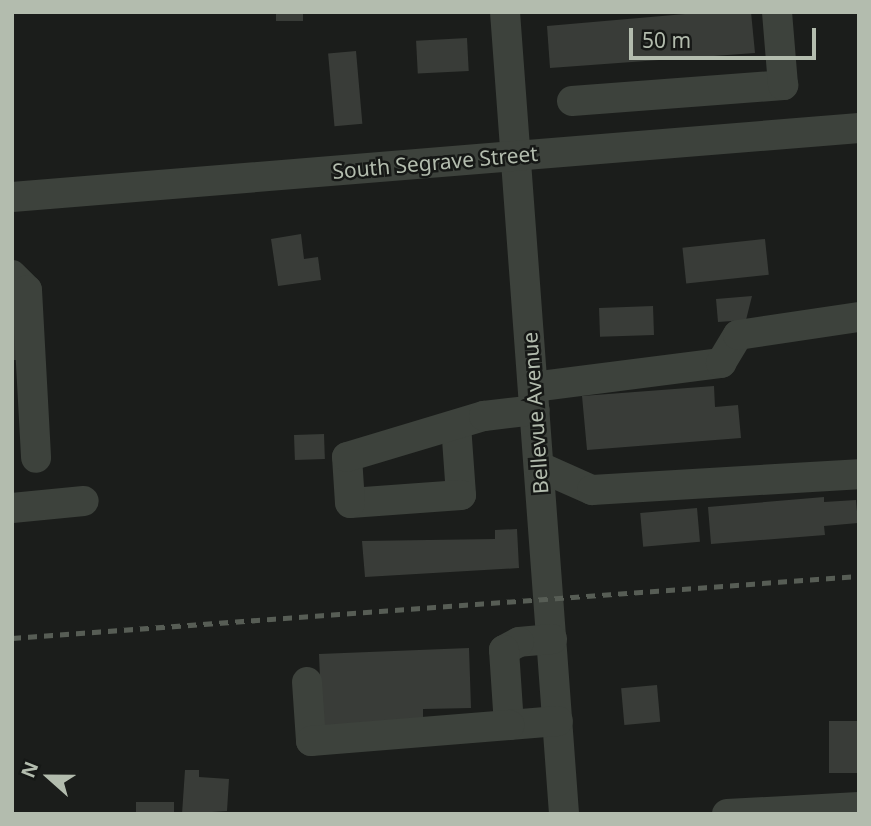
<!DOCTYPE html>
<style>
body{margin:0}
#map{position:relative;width:871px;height:826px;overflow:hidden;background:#1b1d1b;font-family:"Noto Sans",sans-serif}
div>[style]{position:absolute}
.building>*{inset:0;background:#393c38;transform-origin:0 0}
.minor>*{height:30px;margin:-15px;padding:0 15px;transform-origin:15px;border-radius:15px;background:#3d423c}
.rail>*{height:5px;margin-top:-2.5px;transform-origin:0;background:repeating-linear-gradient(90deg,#575d55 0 9px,transparent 0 16px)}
span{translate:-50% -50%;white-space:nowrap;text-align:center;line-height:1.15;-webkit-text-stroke:5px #161816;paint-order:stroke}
.street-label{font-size:21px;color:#b3bcae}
.frame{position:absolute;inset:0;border:14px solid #b3bcae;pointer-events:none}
.north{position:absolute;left:14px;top:742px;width:70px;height:70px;-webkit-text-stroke:5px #161816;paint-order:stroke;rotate:291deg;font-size:19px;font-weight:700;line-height:28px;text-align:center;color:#b3bcae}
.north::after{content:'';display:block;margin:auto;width:24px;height:32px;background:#b3bcae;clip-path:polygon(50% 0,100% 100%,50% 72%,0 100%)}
.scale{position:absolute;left:629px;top:28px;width:187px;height:32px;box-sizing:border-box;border:4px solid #b3bcae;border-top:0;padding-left:9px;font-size:21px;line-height:24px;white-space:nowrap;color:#b3bcae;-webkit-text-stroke:5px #161816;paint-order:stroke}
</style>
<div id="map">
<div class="building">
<div style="left:276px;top:12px;width:27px;height:9px"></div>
<div style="clip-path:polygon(708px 12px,751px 12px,755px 53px,550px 68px,547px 26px)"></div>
<div style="left:467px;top:38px;width:33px;height:51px;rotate:87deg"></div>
<div style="left:356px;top:51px;width:73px;height:28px;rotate:85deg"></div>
<div style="clip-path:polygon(301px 234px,304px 259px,318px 257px,321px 280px,278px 286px,271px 239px)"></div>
<div style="left:765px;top:239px;width:36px;height:83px;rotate:84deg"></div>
<div style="clip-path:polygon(12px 295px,17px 295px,20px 360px,12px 360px)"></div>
<div style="clip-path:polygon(752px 296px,746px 320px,718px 322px,716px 299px)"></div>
<div style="left:653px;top:306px;width:29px;height:54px;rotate:88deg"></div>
<div style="clip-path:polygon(714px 386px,715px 407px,738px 405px,741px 438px,587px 450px,582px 396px)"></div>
<div style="left:324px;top:434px;width:25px;height:30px;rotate:88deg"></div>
<div style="clip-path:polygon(824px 497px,824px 502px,856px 500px,858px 523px,824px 526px,825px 535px,711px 544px,708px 507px)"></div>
<div style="left:697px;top:508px;width:34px;height:57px;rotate:85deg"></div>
<div style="clip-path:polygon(517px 529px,519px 568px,365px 577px,362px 541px,495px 539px,495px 530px)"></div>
<div style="clip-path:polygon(469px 648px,471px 708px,423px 709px,423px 723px,322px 726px,319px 654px)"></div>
<div style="left:657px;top:685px;width:37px;height:36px;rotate:85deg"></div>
<div style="left:859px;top:721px;width:52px;height:30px;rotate:90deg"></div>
<div style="clip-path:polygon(185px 770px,199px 770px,199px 777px,229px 779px,227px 811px,182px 814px)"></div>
<div style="left:174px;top:802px;width:12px;height:38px;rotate:90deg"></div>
</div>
<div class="minor">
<div style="left:505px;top:12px;width:804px;rotate:85.79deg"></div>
<div style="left:572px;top:101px;width:212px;rotate:-4.3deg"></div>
<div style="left:783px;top:85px;width:73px;rotate:-94.7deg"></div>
<div style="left:12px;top:197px;width:850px;rotate:-4.66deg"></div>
<div style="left:12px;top:275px;width:21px;rotate:45deg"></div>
<div style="left:27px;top:290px;width:168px;rotate:86.9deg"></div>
<div style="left:533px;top:387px;width:190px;rotate:-7.3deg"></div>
<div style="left:721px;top:363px;width:33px;rotate:-59deg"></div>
<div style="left:738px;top:335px;width:122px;rotate:-8.5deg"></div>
<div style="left:456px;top:425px;width:70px;rotate:85.9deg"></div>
<div style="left:461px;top:495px;width:111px;rotate:175.9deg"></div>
<div style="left:350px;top:503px;width:46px;rotate:-93.7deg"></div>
<div style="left:347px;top:457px;width:143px;rotate:-16.7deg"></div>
<div style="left:484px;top:416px;width:51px;rotate:-6.7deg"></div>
<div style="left:540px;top:467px;width:57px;rotate:23.9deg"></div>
<div style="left:592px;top:490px;width:267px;rotate:-3.4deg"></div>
<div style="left:12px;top:508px;width:72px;rotate:-5.6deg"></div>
<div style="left:552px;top:639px;width:33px;rotate:175deg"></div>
<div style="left:519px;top:642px;width:17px;rotate:152deg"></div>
<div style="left:504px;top:650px;width:75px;rotate:86.2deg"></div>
<div style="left:509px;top:725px;width:49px;rotate:-4.7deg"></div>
<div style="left:307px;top:682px;width:59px;rotate:86.1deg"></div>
<div style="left:311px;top:741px;width:199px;rotate:-4.6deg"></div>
<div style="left:727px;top:814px;width:132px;rotate:-3deg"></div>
</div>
<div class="rail">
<div style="left:12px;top:638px;width:849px;rotate:-4.19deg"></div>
</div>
<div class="street-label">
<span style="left:435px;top:162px;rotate:-5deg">South Segrave Street</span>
<span style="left:535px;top:413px;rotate:-94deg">Bellevue Avenue</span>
</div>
<div class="frame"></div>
<div class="north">N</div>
<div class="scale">50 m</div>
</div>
